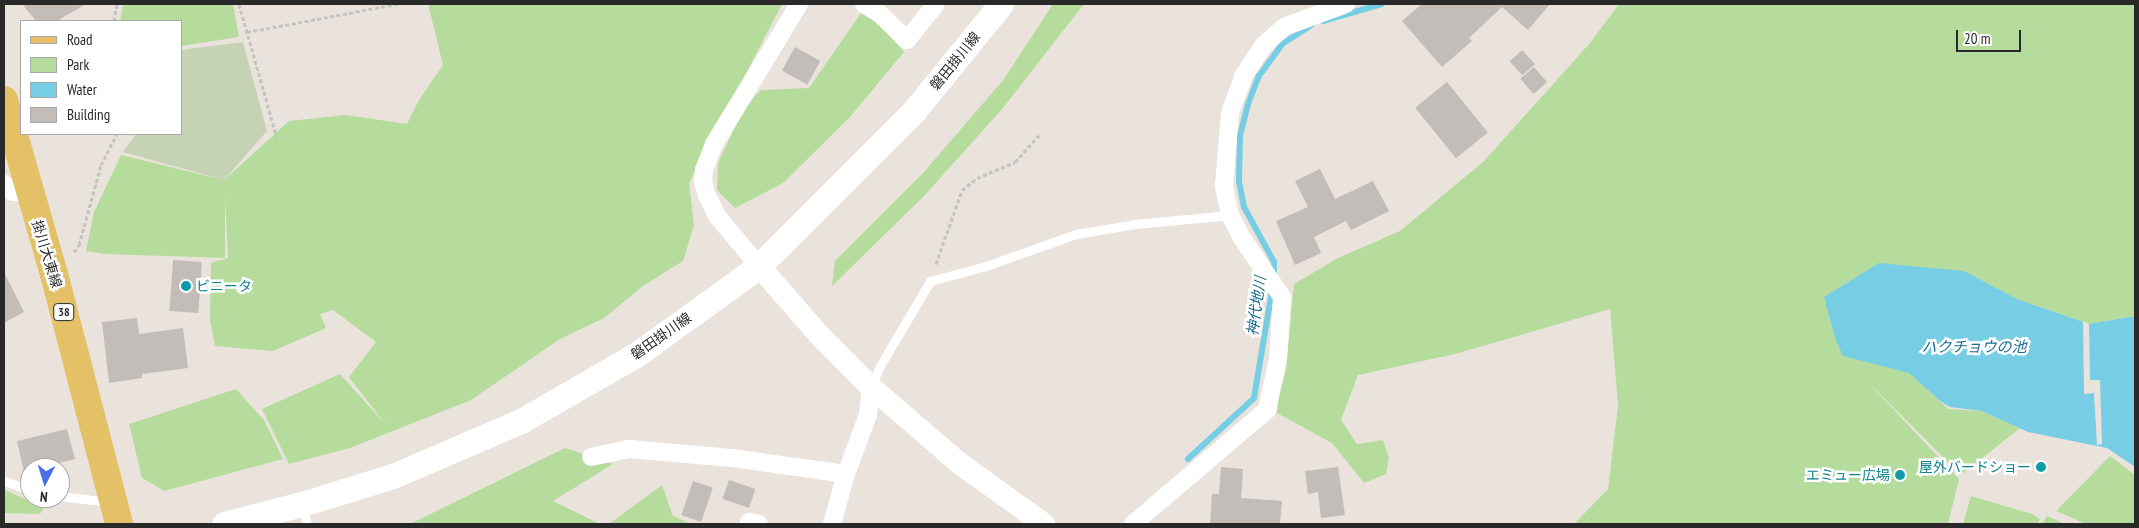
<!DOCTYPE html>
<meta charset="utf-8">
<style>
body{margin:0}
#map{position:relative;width:2139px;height:528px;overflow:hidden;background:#eae3dc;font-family:"PT Sans Narrow","Noto Sans JP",sans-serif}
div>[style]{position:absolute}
.green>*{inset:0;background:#b5dc9c}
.cemetery>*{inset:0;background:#c5d2b4}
.water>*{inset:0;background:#77cde4}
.pier>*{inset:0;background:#eae3dc}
.stream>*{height:6px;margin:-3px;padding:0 3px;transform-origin:3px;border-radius:3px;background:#77cde4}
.building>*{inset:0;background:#c2bdb8;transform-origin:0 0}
.path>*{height:3px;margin-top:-1.5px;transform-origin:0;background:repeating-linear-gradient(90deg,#c3c3c3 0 4px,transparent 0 6.5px)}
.service>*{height:9px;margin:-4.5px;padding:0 4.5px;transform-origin:4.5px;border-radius:4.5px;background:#fff}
.minor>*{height:18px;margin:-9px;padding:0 9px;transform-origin:9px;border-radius:9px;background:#fff}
.tertiary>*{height:22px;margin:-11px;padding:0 11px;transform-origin:11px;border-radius:11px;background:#fff}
.secondary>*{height:25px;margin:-12.5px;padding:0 12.5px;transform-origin:12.5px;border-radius:12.5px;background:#fff}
.primary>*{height:28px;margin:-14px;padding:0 14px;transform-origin:14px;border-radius:14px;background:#e4c066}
.dots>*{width:14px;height:14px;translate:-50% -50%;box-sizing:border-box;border:2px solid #fff;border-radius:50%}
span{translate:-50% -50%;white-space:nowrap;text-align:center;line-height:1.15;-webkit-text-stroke:5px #fff;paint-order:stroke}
.shield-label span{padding:1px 4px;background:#fff;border:1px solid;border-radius:4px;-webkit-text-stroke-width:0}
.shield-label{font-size:12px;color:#292929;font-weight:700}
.street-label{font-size:14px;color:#292929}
.culture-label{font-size:14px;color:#0d838f}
.left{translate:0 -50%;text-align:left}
.right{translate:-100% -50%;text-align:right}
.water-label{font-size:15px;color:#186b8e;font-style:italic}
.frame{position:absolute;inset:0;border:5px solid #292929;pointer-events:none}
.legend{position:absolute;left:20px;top:20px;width:162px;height:115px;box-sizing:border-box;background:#fff;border:1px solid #a9a9a9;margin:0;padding:6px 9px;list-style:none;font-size:15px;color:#292929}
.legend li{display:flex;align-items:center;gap:10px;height:25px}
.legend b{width:25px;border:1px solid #a9a9a9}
.north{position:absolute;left:20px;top:458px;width:50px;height:50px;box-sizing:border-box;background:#fff;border:1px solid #a9a9a9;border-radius:50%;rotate:185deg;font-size:14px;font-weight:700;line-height:20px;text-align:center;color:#292929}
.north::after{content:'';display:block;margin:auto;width:18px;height:22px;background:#486fea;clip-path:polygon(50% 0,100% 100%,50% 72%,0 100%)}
.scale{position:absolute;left:1956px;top:30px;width:65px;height:22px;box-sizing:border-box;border:2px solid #292929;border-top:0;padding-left:6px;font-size:15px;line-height:18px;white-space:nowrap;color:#292929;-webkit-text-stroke:4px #fff;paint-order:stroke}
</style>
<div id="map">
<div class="green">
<div style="clip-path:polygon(125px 4px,233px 4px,239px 37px,181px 46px,181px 21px,120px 21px,123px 6px)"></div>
<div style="clip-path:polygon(428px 4px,782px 4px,689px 183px,694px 225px,683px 261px,643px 286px,604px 318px,560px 339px,471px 400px,350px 448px,289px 464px,262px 409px,340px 374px,386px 425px,349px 377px,376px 342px,333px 310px,320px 314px,326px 328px,273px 351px,215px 346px,210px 321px,211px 263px,228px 258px,225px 197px,225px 258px,105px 254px,86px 251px,94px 212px,121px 155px,224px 180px,289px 121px,346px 115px,407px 124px,419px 100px,443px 65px)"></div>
<div style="clip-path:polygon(1053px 4px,1084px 4px,1003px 108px,925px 195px,832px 286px,835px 261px,924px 172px,1004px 79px)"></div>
<div style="clip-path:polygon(1619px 4px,2135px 4px,2135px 316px,2089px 324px,2017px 299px,1964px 271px,1844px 356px,1910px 373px,1948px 409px,1982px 411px,2020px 428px,1961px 475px,1865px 379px,1959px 479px,1948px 524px,1574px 524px,1608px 489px,1618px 406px,1610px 309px,1455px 354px,1358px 375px,1341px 420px,1357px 444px,1383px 440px,1389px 458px,1386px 474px,1364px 483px,1332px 443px,1277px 413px,1279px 395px,1286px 370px,1294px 284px,1338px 258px,1400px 231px,1484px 161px,1590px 43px)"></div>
<div style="clip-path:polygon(861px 13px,876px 21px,904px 52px,850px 117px,783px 183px,735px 208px,717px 190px,718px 163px,744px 108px,761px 90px,809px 88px)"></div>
<div style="clip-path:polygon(236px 389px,264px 420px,283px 459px,164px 491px,142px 478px,129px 424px)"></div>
<div style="clip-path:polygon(565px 448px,613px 464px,553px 501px,600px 524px,410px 524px)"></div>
<div style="clip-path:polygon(2110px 456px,2135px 475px,2135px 524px,2086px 524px,2056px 511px)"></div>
<div style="clip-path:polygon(662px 485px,673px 516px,691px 524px,609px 524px)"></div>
<div style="clip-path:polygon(4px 490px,30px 501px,44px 507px,40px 514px,4px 513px)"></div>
<div style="clip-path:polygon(1971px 496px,2032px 514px,2040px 519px,2037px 524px,1963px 524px)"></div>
<div style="clip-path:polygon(2047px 516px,2065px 524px,2042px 524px)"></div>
</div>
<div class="cemetery">
<div style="clip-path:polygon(243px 42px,267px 131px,224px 180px,123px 152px,136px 134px,181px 134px,181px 50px)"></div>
</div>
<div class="water">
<div style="clip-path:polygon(1879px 263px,1964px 271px,2017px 299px,2089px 324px,2135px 316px,2135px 467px,2107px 448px,2028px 432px,1982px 411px,1950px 407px,1940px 401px,1909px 373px,1843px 356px,1835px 338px,1824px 297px)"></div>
</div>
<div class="pier">
<div style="clip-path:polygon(2083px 321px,2089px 324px,2090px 380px,2100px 380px,2102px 444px,2097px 445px,2094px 393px,2084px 394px)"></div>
</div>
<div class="stream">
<div style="left:1323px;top:21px;width:61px;rotate:-16.1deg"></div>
<div style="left:1274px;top:276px;width:14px;rotate:-90deg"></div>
<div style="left:1274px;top:262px;width:63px;rotate:-118.6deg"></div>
<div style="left:1244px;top:207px;width:25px;rotate:-101deg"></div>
<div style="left:1239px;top:182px;width:46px;rotate:-88.8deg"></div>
<div style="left:1240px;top:136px;width:33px;rotate:-76deg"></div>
<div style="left:1248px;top:104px;width:30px;rotate:-69deg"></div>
<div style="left:1259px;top:76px;width:39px;rotate:-54deg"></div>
<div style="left:1282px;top:44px;width:35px;rotate:-33deg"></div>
<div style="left:1188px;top:459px;width:90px;rotate:-42.7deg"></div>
<div style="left:1254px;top:398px;width:109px;rotate:-80.5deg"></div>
</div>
<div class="building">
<div style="clip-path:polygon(22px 4px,86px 4px,57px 21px,36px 21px)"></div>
<div style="clip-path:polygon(1422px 4px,1550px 4px,1528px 30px,1502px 7px,1469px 38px,1472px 41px,1442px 67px,1402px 21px)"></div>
<div style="left:795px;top:47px;width:29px;height:27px;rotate:29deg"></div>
<div style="left:1522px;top:50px;width:19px;height:17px;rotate:47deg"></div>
<div style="left:1534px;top:67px;width:20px;height:18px;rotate:49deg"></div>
<div style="left:1447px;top:82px;width:65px;height:41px;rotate:51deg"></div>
<div style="clip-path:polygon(1320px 169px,1335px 199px,1373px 181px,1389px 211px,1351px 230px,1346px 221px,1314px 237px,1321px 253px,1295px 265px,1276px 221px,1308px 207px,1295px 181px)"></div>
<div style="left:173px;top:260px;width:29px;height:51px;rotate:4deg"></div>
<div style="clip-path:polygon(4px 272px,24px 312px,4px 323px)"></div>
<div style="clip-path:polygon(137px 318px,139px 334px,183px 328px,188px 368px,142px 374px,142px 378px,109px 383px,102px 322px)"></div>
<div style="clip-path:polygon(67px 429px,75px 459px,39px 468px,30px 468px,30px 470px,24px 472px,17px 441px)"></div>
<div style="clip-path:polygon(1221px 467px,1243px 469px,1241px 498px,1282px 501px,1280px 524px,1210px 524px,1212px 494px,1219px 494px)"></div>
<div style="clip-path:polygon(1338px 467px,1345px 515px,1321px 518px,1318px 492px,1308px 494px,1305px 471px)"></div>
<div style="left:729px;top:480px;width:28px;height:20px;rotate:19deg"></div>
<div style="left:693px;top:481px;width:21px;height:36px;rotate:19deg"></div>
</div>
<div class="path">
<div style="left:239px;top:4px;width:139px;rotate:74.2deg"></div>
<div style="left:114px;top:21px;width:17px;rotate:-80deg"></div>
<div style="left:247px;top:32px;width:153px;rotate:-10.6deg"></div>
<div style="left:74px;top:252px;width:9px;rotate:-54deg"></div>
<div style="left:79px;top:245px;width:83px;rotate:-74.6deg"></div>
<div style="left:101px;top:165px;width:35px;rotate:-63deg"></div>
<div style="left:936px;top:264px;width:78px;rotate:-70.6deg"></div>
<div style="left:962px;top:190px;width:19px;rotate:-39deg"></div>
<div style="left:977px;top:178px;width:41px;rotate:-22.8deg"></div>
<div style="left:1015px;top:162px;width:36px;rotate:-48deg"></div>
</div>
<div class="service">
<div style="left:871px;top:387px;width:23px;rotate:-67deg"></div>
<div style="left:880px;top:366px;width:99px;rotate:-59.5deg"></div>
<div style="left:930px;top:281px;width:58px;rotate:-15deg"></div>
<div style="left:986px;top:266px;width:96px;rotate:-19.6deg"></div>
<div style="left:1076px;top:234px;width:61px;rotate:-9.5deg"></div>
<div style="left:1136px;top:224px;width:94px;rotate:-5.5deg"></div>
<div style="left:4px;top:481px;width:28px;rotate:19deg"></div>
<div style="left:60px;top:496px;width:49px;rotate:7deg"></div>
<div style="left:302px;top:505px;width:20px;rotate:75deg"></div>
</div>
<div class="minor">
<div style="left:864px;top:4px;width:19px;rotate:32deg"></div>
<div style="left:880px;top:14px;width:37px;rotate:44deg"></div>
<div style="left:907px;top:40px;width:46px;rotate:-51.1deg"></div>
<div style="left:4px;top:184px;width:12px;rotate:42deg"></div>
<div style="left:13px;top:192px;width:15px"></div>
<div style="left:759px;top:266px;width:65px;rotate:-130deg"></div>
<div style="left:717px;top:216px;width:25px;rotate:-116deg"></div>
<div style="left:706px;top:193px;width:12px;rotate:-104deg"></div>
<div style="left:703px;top:181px;width:11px;rotate:-85deg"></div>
<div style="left:704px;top:170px;width:28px;rotate:-69deg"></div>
<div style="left:714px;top:144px;width:164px;rotate:-58.7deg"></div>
<div style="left:591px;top:457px;width:39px;rotate:-12deg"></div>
<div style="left:629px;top:449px;width:103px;rotate:5deg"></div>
<div style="left:732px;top:458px;width:115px;rotate:8deg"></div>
<div style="left:749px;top:522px;width:10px;rotate:11deg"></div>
<div style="left:832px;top:524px;width:52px;rotate:-74.4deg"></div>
<div style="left:846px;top:474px;width:63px;rotate:-69.6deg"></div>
<div style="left:868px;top:415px;width:28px;rotate:-84deg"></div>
<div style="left:1133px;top:524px;width:176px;rotate:-40.4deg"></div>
<div style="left:1267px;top:410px;width:52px;rotate:-77.8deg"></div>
<div style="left:1278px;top:359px;width:62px;rotate:-86.3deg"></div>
<div style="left:1282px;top:297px;width:71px;rotate:-124.1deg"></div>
<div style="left:1242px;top:238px;width:26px;rotate:-118deg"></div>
<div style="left:1230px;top:215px;width:30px;rotate:-102deg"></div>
<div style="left:1224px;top:186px;width:73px;rotate:-85.3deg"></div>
<div style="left:1230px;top:113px;width:40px;rotate:-69.8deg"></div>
<div style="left:1244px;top:75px;width:35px;rotate:-57deg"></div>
<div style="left:1263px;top:46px;width:28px;rotate:-42deg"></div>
<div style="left:1284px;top:27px;width:66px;rotate:-20.4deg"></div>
</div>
<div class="tertiary">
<div style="left:759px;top:266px;width:93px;rotate:48.9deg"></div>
<div style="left:820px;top:336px;width:72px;rotate:45deg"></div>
<div style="left:871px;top:387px;width:116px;rotate:40.8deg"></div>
<div style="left:959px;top:463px;width:105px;rotate:35.7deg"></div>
</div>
<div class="secondary">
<div style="left:224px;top:524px;width:81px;rotate:-14.4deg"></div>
<div style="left:302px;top:504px;width:95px;rotate:-17.1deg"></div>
<div style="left:393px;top:476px;width:139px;rotate:-23.3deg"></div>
<div style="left:521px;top:421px;width:133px;rotate:-29.9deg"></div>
<div style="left:636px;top:355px;width:152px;rotate:-35.9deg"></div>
<div style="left:759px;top:266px;width:219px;rotate:-45deg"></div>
<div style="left:914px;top:111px;width:138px;rotate:-50.9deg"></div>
</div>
<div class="primary">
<div style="left:4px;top:100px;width:181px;rotate:74deg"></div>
<div style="left:54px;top:274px;width:258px;rotate:75.4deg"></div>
</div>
<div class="dots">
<div style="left:186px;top:286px;background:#0f9aa8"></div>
<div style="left:2041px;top:467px;background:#0f9aa8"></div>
<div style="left:1900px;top:475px;background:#0f9aa8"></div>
</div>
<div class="shield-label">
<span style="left:64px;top:312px">38</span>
</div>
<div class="street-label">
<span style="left:955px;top:61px;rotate:-51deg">磐田掛川線</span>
<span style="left:47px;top:254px;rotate:73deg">掛川大東線</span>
<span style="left:661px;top:336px;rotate:-35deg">磐田掛川線</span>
</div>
<div class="culture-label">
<span class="left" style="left:196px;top:286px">ビニータ</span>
<span class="right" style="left:2031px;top:467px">屋外バードショー</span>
<span class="right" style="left:1890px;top:475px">エミュー広場</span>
</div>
<div class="water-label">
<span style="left:1256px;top:306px;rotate:-82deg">神代地川</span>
<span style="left:1974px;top:347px">ハクチョウの池</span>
</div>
<div class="frame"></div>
<ul class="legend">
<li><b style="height:6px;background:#e4c066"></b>Road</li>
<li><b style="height:14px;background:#b5dc9c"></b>Park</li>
<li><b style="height:14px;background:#77cde4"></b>Water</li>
<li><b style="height:14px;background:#c2bdb8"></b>Building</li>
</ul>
<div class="north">N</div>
<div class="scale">20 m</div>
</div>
